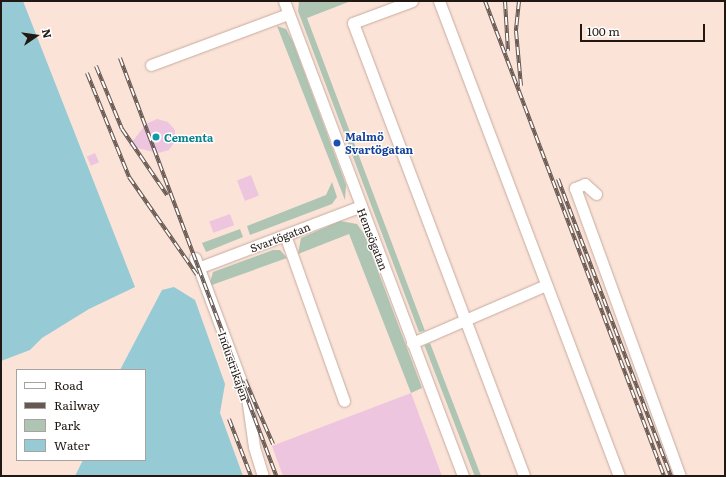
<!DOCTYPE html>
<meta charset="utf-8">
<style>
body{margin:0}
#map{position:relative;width:726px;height:477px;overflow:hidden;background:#fbe3d8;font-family:Literata,serif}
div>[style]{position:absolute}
.green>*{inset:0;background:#aec5b4;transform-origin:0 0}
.water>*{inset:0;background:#96cad5}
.building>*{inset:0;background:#edc5df;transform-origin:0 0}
.roads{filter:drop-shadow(0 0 1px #c7ab9d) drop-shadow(0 0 1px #c7ab9d)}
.minor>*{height:11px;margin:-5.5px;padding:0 5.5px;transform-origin:5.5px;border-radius:5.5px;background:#fff}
.rail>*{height:4px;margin-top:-2px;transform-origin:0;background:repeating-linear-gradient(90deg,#fff 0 8px,#675851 0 16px);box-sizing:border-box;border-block:1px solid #675851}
.dots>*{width:11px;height:11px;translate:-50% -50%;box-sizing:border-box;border:2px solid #fff;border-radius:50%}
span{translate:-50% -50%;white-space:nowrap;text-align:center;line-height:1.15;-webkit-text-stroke:3px #fff;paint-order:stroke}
.culture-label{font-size:11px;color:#0d838f;font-weight:700}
.left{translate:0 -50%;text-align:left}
.transit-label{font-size:11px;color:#164399;font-weight:700}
.street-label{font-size:11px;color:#221813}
.frame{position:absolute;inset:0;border:2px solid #221813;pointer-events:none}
.legend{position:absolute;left:16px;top:369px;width:130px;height:92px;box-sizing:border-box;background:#fff;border:1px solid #a7a3a1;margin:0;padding:5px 7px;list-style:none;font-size:12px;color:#221813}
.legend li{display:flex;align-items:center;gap:8px;height:20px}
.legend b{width:20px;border:1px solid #a7a3a1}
.north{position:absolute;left:16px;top:16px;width:40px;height:40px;-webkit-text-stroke:3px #fff;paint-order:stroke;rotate:77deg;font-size:11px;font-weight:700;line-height:16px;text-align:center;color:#221813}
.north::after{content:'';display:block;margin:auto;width:14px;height:18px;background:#221813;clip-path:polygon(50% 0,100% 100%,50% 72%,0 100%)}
.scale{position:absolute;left:580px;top:24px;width:125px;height:18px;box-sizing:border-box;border:2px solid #221813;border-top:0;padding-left:5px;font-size:12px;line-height:14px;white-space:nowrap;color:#221813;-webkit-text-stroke:3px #fff;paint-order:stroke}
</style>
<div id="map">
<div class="green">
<div style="clip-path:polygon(299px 1px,351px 1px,307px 18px,425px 331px,419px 332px,298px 11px)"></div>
<div style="clip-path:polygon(277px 26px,286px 29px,293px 42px,346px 185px,345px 200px)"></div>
<div style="clip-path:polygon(332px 182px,337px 197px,332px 204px,250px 235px,247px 226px,326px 195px)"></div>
<div style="clip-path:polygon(340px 221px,357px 224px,364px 234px,422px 388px,411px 393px,349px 234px,298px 254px,301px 238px)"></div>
<div style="clip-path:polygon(240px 229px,243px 237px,206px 252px,202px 243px)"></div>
<div style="clip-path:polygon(273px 250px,280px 250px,287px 258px,209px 286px,213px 272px)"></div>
<div style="left:430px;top:343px;width:142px;height:6px;rotate:69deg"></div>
</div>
<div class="water">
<div style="clip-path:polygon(1px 1px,23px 1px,135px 287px,89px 309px,42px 338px,30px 350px,1px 361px)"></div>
<div style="clip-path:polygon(174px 287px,195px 300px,225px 384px,220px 413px,243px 476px,75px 476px,83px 460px,145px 460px,145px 370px,120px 370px,162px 290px)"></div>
</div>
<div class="building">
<div style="clip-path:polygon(157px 119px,168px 122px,175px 130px,175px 141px,169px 150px,158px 153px,129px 146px,146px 124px)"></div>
<div style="left:95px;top:153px;width:10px;height:9px;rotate:66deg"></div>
<div style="left:251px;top:175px;width:22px;height:15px;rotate:69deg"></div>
<div style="left:230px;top:214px;width:12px;height:22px;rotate:70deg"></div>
<div style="clip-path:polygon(411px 393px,442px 476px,283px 476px,272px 446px)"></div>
</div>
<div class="roads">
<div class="minor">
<div style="left:284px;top:1px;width:508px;rotate:69.35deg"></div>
<div style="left:412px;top:1px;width:63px;rotate:159.6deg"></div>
<div style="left:353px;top:23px;width:484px;rotate:69.3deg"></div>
<div style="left:439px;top:1px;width:508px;rotate:69.25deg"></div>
<div style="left:151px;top:65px;width:146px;rotate:-20.4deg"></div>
<div style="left:596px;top:194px;width:15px;rotate:-138deg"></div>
<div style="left:585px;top:184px;width:11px;rotate:158deg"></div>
<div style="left:575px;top:188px;width:307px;rotate:70deg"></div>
<div style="left:285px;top:235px;width:176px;rotate:70.4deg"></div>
<div style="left:195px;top:258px;width:148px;rotate:69.5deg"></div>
<div style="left:247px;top:397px;width:50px;rotate:82deg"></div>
<div style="left:254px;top:447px;width:30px;rotate:73deg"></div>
<div style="left:198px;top:268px;width:174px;rotate:-20.8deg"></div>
<div style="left:412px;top:343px;width:146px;rotate:-23.4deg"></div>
</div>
</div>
<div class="rail">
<div style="left:485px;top:1px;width:508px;rotate:69.35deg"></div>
<div style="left:505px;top:1px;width:50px;rotate:86.6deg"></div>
<div style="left:519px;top:1px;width:30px;rotate:96deg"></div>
<div style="left:516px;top:31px;width:55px;rotate:84.8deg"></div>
<div style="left:120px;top:58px;width:446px;rotate:69.5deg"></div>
<div style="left:96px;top:66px;width:68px;rotate:67.6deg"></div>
<div style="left:122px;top:129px;width:80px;rotate:55.7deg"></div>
<div style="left:87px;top:73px;width:112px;rotate:68deg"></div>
<div style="left:129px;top:177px;width:119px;rotate:55.2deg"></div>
<div style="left:558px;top:179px;width:318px;rotate:69.2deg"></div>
<div style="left:245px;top:380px;width:70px;rotate:66.4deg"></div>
<div style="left:229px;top:419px;width:61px;rotate:68.9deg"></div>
</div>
<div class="dots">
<div style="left:156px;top:137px;background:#0f9aa8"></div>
<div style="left:337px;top:143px;background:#1a4fb4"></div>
</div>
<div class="culture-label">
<span class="left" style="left:164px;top:137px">Cementa</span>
</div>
<div class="transit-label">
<span class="left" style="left:345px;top:143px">Malmö<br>Svartögatan</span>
</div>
<div class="street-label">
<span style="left:280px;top:237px;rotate:-21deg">Svartögatan</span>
<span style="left:373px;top:239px;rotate:69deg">Hemsögatan</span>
<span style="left:234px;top:366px;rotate:71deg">Industrikajen</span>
</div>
<div class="frame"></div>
<ul class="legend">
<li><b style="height:5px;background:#fff"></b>Road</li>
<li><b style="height:5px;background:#675851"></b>Railway</li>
<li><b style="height:11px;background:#aec5b4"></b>Park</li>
<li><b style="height:11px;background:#96cad5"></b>Water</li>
</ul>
<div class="north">N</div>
<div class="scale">100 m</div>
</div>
